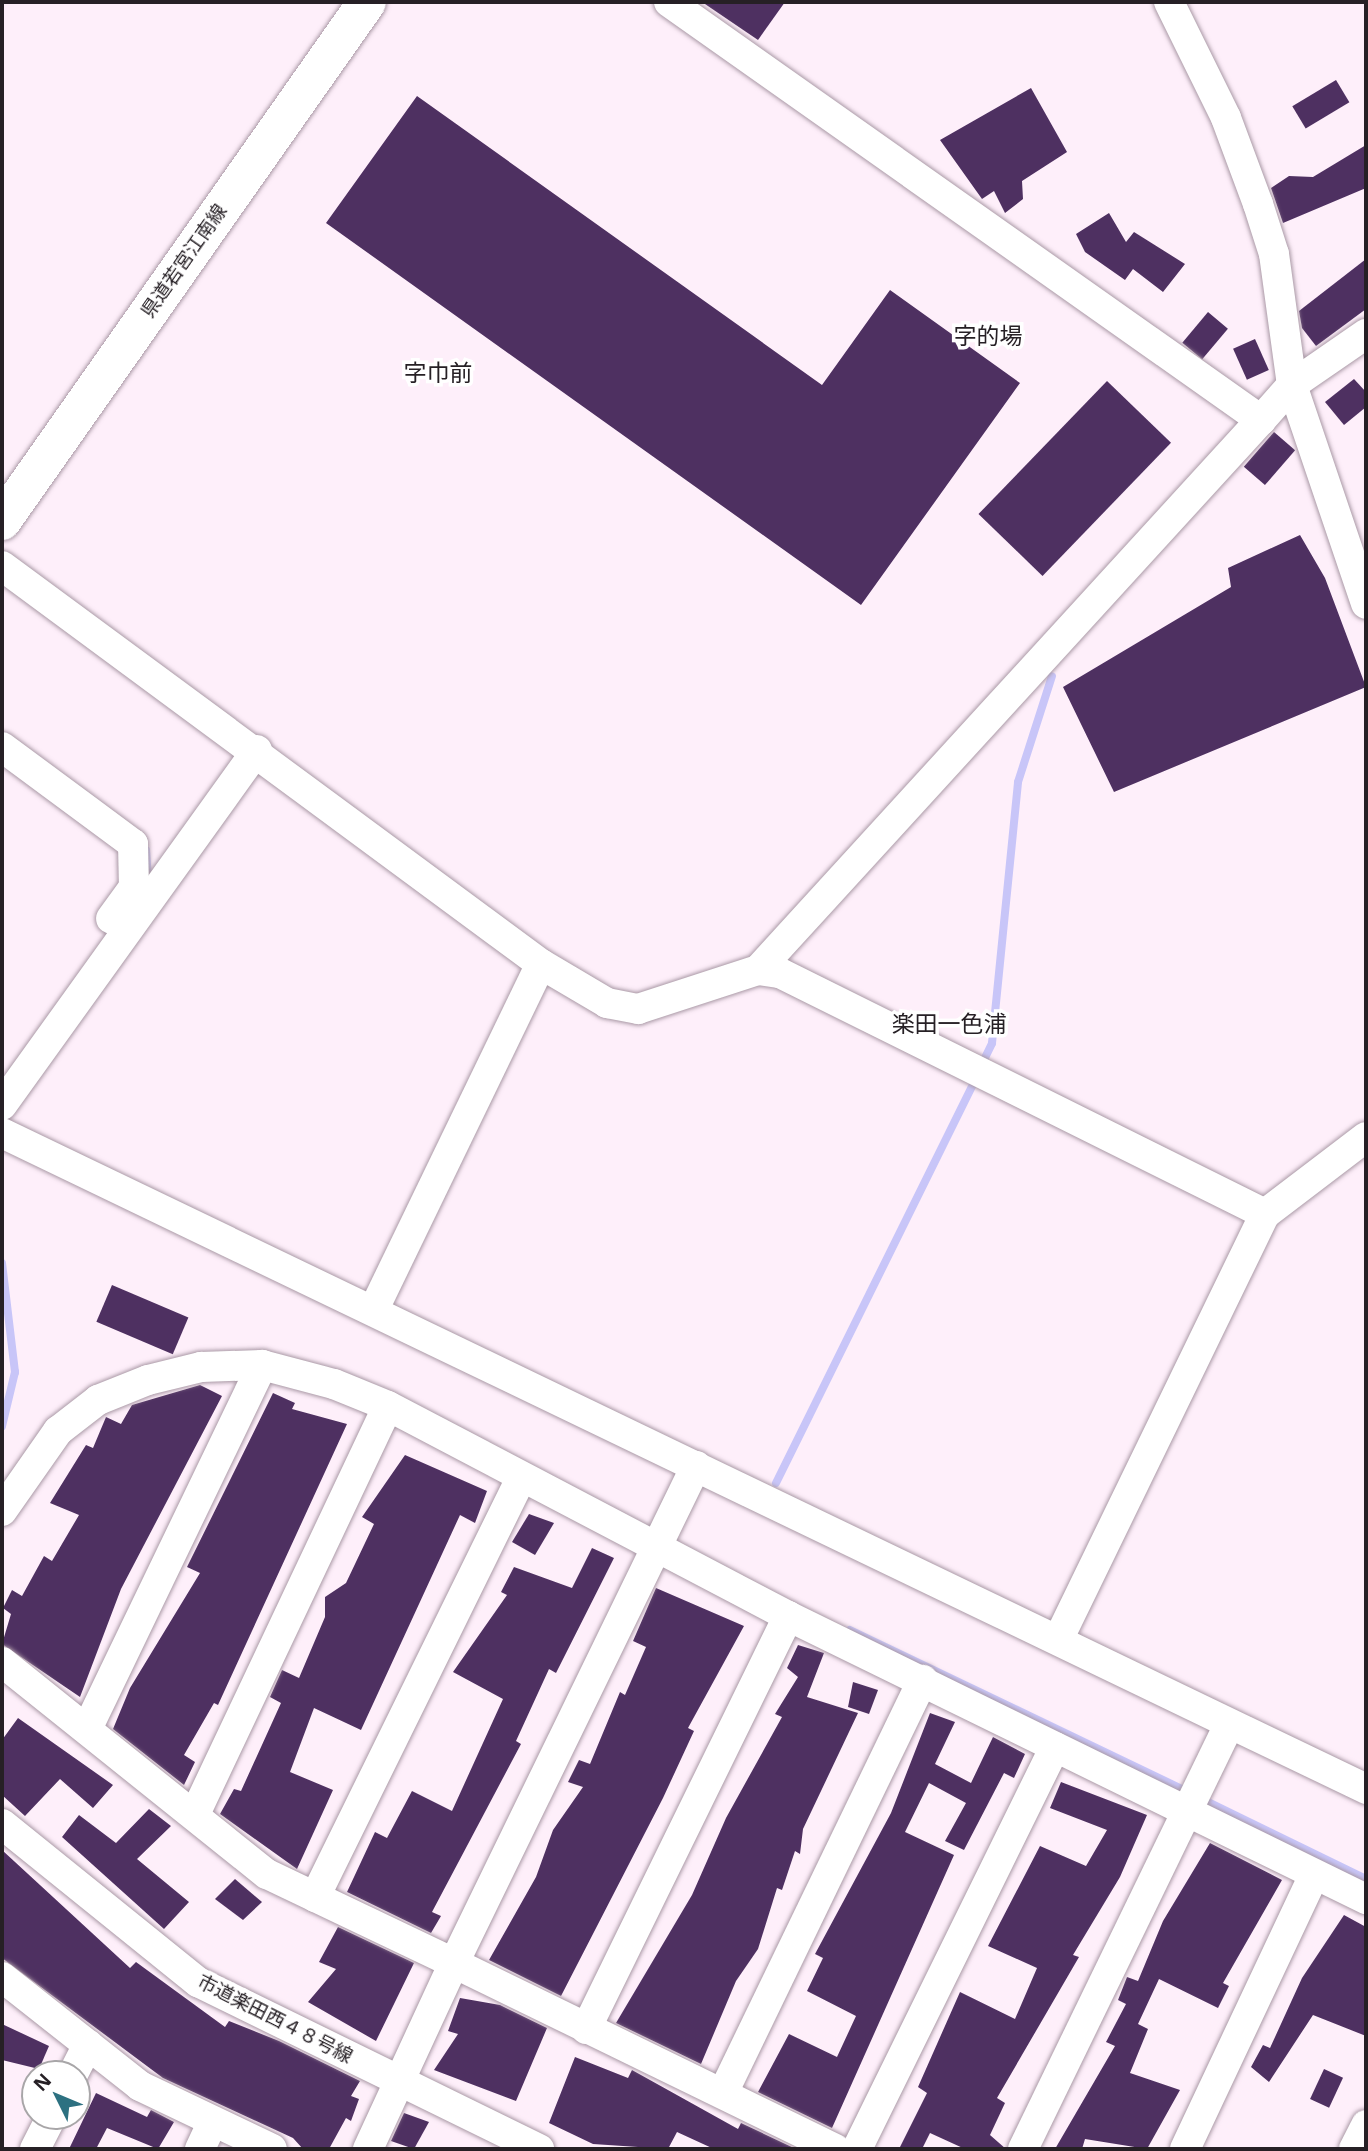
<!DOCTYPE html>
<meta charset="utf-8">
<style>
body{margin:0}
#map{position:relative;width:1368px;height:2151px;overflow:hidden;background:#feeffa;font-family:"Noto Sans","Noto Sans JP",sans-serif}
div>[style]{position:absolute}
.stream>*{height:8px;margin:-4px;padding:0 4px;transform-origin:4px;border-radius:4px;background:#c8c5f8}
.building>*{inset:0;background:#4e3061;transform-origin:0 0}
.roads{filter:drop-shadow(0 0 2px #aa99a6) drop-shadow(0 0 2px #aa99a6)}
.minor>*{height:30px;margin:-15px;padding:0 15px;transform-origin:15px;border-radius:15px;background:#fff}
.major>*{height:38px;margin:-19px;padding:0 19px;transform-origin:19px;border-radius:19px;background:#fff}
span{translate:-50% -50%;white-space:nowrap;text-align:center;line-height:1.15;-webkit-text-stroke:7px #fff;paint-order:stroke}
.street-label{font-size:19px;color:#262025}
.quarter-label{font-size:23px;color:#262025}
.frame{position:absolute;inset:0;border:4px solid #262025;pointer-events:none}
.north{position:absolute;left:21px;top:2060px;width:70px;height:70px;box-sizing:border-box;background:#fff;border:2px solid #a8a6a8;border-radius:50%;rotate:313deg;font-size:19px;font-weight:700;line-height:28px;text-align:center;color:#262025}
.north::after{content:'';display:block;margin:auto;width:24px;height:32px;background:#2d7181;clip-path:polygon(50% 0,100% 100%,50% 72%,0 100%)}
</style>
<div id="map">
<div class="stream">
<div style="left:146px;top:850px;width:32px;rotate:86deg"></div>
<div style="left:981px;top:1066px;width:25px;rotate:-64deg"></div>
<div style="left:992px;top:1043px;width:262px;rotate:-84.3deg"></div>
<div style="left:1018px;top:782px;width:111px;rotate:-72.2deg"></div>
<div style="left:2px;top:1263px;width:110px;rotate:83.2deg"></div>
<div style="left:15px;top:1372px;width:56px;rotate:103.5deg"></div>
<div style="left:776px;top:1483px;width:452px;rotate:-63.7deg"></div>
<div style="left:850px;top:1630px;width:375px;rotate:25.6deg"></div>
<div style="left:1200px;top:1798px;width:185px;rotate:26deg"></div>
</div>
<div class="building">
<div style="clip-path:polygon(702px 2px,785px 2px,758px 40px)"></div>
<div style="left:1336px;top:80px;width:26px;height:51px;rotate:59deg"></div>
<div style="clip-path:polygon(1031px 88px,1067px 152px,1022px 181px,1023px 199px,1005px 213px,994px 191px,982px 199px,940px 140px)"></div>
<div style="clip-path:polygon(417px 96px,822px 385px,890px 290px,1020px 383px,861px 605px,326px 223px)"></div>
<div style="clip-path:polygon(1366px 145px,1366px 188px,1283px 223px,1271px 188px,1289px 176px,1313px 177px)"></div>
<div style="clip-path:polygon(1109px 213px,1126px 242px,1134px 232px,1185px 264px,1163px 292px,1133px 269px,1125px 280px,1085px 252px,1076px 234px)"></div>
<div style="clip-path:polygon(1366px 259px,1366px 309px,1316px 346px,1302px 328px,1299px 311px)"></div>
<div style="left:1208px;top:312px;width:26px;height:40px;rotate:40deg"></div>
<div style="left:1255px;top:339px;width:34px;height:24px;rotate:66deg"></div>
<div style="clip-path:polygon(1354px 379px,1366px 392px,1366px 407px,1344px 425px,1325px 402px)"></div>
<div style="left:1107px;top:381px;width:89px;height:185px;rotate:44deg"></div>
<div style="left:1274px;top:432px;width:28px;height:46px;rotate:41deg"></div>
<div style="clip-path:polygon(1300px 535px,1325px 578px,1366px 687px,1114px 792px,1063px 687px,1231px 587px,1228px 568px)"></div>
<div style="left:112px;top:1285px;width:83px;height:40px;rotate:23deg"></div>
<div style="clip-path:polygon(200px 1385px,222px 1396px,121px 1589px,80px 1697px,2px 1644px,11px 1614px,3px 1608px,12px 1590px,22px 1596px,44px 1556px,52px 1561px,79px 1515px,50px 1503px,86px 1445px,93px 1448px,106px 1417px,121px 1424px,132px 1405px)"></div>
<div style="clip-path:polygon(273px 1393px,295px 1403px,292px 1409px,347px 1424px,218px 1705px,214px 1703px,184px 1755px,195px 1762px,184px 1785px,113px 1729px,130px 1688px,200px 1573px,187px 1567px)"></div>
<div style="clip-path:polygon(405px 1455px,487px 1491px,475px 1523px,460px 1515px,361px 1730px,314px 1708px,290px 1772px,333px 1790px,297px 1869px,220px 1814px,234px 1789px,241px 1791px,281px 1703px,270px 1697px,282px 1670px,299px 1678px,325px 1617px,325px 1597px,346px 1583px,374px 1524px,362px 1517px)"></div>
<div style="clip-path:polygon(529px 1514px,554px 1523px,535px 1555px,512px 1542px)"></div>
<div style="clip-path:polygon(592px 1548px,614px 1558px,556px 1673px,549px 1669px,516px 1741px,521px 1744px,432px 1912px,441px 1916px,431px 1933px,347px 1892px,375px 1832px,387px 1838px,412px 1791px,452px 1811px,503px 1699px,453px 1672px,507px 1595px,501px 1592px,514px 1567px,572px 1588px)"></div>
<div style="clip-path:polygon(656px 1588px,744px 1626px,688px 1728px,694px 1731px,663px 1798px,561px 1996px,489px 1960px,536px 1877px,553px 1830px,583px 1787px,568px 1782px,579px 1760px,590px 1764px,620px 1692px,625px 1695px,646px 1647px,633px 1641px)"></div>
<div style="clip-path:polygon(798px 1645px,824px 1653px,807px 1697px,858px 1713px,803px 1829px,800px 1854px,795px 1851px,782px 1890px,777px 1888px,758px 1949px,736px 1981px,701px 2064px,616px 2023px,692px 1895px,726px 1818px,782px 1717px,775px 1714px,798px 1677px,787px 1668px)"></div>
<div style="clip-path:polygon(853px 1682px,878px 1690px,869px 1714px,848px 1707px)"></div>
<div style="clip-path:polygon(930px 1713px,955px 1722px,935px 1764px,971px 1783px,993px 1737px,1025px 1754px,1014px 1778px,1004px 1773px,964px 1850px,945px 1841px,966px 1803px,929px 1783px,905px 1832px,954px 1855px,832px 2128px,758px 2092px,789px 2034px,837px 2057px,856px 2016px,807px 1991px,823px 1958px,815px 1954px,891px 1813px)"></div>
<div style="clip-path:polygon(18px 1718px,113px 1785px,93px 1808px,60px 1779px,25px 1816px,2px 1795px,2px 1740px)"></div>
<div style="clip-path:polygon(1061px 1782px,1147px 1815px,1120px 1877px,1073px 1955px,1079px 1957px,997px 2098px,1005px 2103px,990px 2135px,1006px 2149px,965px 2149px,930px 2133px,922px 2149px,899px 2149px,927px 2093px,918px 2087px,960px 1992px,1015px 2019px,1037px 1968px,988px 1946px,1040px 1846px,1086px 1866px,1107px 1830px,1050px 1808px)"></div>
<div style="clip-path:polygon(149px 1809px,171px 1826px,137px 1859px,189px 1902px,164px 1929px,62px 1837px,79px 1815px,116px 1843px)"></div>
<div style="clip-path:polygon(1210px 1843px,1282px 1880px,1223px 1983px,1229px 1986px,1218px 2008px,1159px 1979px,1138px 2024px,1148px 2029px,1130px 2073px,1180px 2090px,1147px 2149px,1085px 2139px,1082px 2149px,1055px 2149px,1115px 2046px,1106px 2042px,1126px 2004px,1118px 2000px,1127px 1977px,1138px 1981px,1163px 1921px)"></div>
<div style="clip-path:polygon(2px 1850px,130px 1968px,136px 1962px,225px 2027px,229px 2021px,279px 2041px,360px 2081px,351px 2096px,359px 2099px,351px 2121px,346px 2118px,329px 2149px,303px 2149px,293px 2138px,163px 2078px,2px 1958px)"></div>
<div style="clip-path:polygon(235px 1879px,262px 1902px,243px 1920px,215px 1899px)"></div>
<div style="clip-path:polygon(1344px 1915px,1366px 1927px,1366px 2036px,1313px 2015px,1269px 2082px,1251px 2067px,1263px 2045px,1270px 2048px,1302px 1978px)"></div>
<div style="clip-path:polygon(338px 1927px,414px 1963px,376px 2041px,308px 2002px,336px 1969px,319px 1962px)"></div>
<div style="clip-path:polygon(460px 1998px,500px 2005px,547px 2028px,516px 2101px,434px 2070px,458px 2034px,448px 2031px)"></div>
<div style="clip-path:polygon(2px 2024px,49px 2046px,39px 2069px,2px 2060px)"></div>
<div style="clip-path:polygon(575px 2057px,628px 2078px,632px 2070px,738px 2129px,741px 2123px,796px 2149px,714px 2149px,677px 2132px,668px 2149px,593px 2144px,549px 2123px)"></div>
<div style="left:1324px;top:2069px;width:21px;height:33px;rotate:25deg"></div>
<div style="clip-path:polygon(96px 2093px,147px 2117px,151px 2110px,174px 2122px,158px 2149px,107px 2128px,96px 2149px,69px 2149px)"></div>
<div style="clip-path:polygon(404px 2113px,429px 2122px,414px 2149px,391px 2141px)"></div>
</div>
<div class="roads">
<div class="minor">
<div style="left:669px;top:2px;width:725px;rotate:35.23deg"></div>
<div style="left:1261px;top:420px;width:47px;rotate:-48.5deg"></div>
<div style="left:1292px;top:385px;width:90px;rotate:-34.6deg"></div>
<div style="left:1169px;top:2px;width:129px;rotate:63.8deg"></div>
<div style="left:1226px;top:118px;width:92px;rotate:69.6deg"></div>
<div style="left:1258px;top:204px;width:52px;rotate:72.3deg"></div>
<div style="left:1274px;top:254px;width:132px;rotate:82.2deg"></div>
<div style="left:1292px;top:385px;width:231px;rotate:71.3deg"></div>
<div style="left:2px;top:566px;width:670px;rotate:36.44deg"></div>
<div style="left:541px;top:964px;width:77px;rotate:30.6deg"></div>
<div style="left:607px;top:1003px;width:32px;rotate:11deg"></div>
<div style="left:638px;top:1009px;width:126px;rotate:-18deg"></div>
<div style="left:758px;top:970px;width:22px;rotate:8deg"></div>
<div style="left:780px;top:973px;width:542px;rotate:26.42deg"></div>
<div style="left:2px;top:747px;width:163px;rotate:36.5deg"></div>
<div style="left:133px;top:844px;width:43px;rotate:88.7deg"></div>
<div style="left:134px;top:887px;width:39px;rotate:126deg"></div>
<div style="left:758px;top:970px;width:745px;rotate:-47.56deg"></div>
<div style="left:2px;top:1105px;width:437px;rotate:-54.3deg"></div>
<div style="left:2px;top:1133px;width:1514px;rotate:25.68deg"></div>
<div style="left:374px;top:1309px;width:383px;rotate:-64.2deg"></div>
<div style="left:2px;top:1511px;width:98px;rotate:-55deg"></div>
<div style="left:58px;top:1431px;width:51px;rotate:-37.8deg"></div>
<div style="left:98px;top:1400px;width:54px;rotate:-21.8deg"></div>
<div style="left:148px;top:1380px;width:55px;rotate:-13.8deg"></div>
<div style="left:201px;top:1367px;width:61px;rotate:-1.9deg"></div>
<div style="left:262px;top:1365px;width:74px;rotate:14.8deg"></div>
<div style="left:334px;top:1384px;width:58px;rotate:22.2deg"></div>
<div style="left:388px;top:1406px;width:452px;rotate:27.7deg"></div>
<div style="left:788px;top:1616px;width:644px;rotate:26.09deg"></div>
<div style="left:1059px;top:1638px;width:471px;rotate:-64.1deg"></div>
<div style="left:1265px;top:1214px;width:127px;rotate:-37.3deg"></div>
<div style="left:2px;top:1662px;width:339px;rotate:38.7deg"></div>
<div style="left:267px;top:1874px;width:207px;rotate:25.5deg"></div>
<div style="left:454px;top:1963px;width:553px;rotate:-64.04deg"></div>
<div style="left:88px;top:1727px;width:402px;rotate:-64.3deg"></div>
<div style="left:195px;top:1814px;width:451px;rotate:-64.7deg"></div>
<div style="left:2px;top:1824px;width:252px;rotate:38.9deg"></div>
<div style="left:198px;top:1982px;width:380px;rotate:26.1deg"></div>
<div style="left:315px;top:1897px;width:467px;rotate:-63.8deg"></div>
<div style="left:2px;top:1977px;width:176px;rotate:38.3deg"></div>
<div style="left:140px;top:2086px;width:146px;rotate:25.5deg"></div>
<div style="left:586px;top:2029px;width:460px;rotate:-63.9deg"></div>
<div style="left:73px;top:2074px;width:33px;rotate:-63deg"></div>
<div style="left:723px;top:2093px;width:459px;rotate:-64.2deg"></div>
<div style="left:35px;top:2149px;width:37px;rotate:-63deg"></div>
<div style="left:200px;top:2149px;width:29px;rotate:-65deg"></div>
<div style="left:368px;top:2149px;width:205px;rotate:-65.2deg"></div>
<div style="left:454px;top:1963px;width:424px;rotate:26deg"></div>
<div style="left:857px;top:2149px;width:448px;rotate:-63.8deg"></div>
<div style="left:1023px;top:2149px;width:472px;rotate:-64.1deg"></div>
<div style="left:1185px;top:2149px;width:303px;rotate:-64.8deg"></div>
<div style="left:1354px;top:2149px;width:27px;rotate:-63deg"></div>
</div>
<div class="major">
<div style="left:2px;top:521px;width:634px;rotate:-54.88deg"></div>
</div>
</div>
<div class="street-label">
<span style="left:184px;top:261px;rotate:-55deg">県道若宮江南線</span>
<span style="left:275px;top:2019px;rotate:27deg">市道楽田西４８号線</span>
</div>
<div class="quarter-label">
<span style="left:988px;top:335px">字的場</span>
<span style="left:438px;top:372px">字巾前</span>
<span style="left:949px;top:1023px">楽田一色浦</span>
</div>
<div class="frame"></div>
<div class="north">N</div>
</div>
